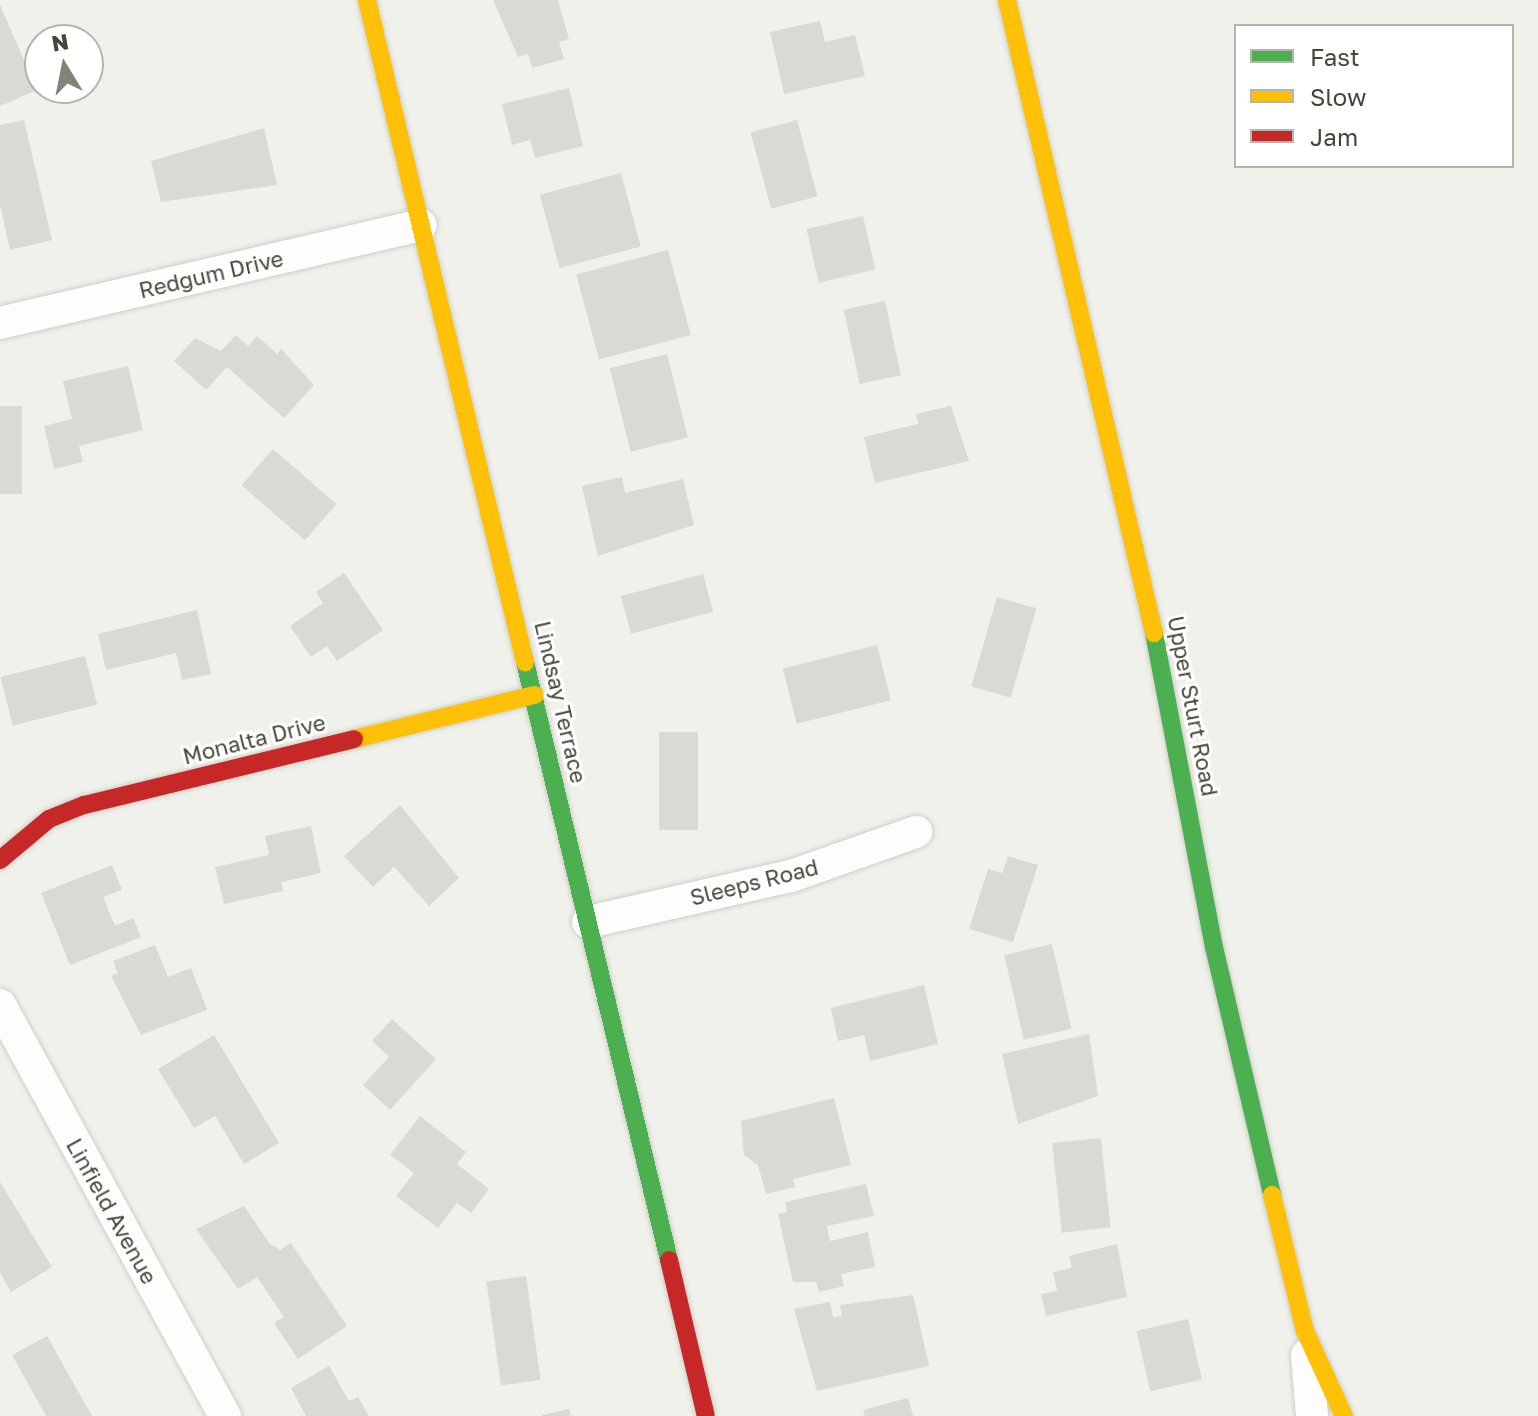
<!DOCTYPE html>
<style>
body{margin:0}
#map{position:relative;width:1538px;height:1416px;overflow:hidden;background:#f0f1eb;font-family:"Golos Text",sans-serif}
div>[style]{position:absolute}
.building>*{inset:0;background:#dadad4;transform-origin:0 0}
.roads{filter:drop-shadow(0 0 2px #cecfc9) drop-shadow(0 0 2px #cecfc9)}
.street>*{height:32px;margin:-16px;padding:0 16px;transform-origin:16px;border-radius:16px;background:#fdfdfc}
.fast>*{height:18px;margin:-9px;padding:0 9px;transform-origin:9px;border-radius:9px;background:#4caf50}
.slow>*{height:18px;margin:-9px;padding:0 9px;transform-origin:9px;border-radius:9px;background:#ffc107}
.jam>*{height:18px;margin:-9px;padding:0 9px;transform-origin:9px;border-radius:9px;background:#c62828}
span{translate:-50% -50%;white-space:nowrap;text-align:center;line-height:1.15;-webkit-text-stroke:6px #fff;paint-order:stroke}
.street-label{font-size:22px;color:#464638}
.legend{position:absolute;left:1234px;top:24px;width:280px;height:144px;box-sizing:border-box;background:#fff;border:2px solid #b5b5af;margin:0;padding:10px 14px;list-style:none;font-size:24px;color:#464638}
.legend li{display:flex;align-items:center;gap:16px;height:40px}
.legend b{width:40px;border:2px solid #b5b5af}
.north{position:absolute;left:24px;top:24px;width:80px;height:80px;box-sizing:border-box;background:#fff;border:2px solid #b5b5af;border-radius:50%;rotate:350deg;font-size:22px;font-weight:700;line-height:32px;text-align:center;color:#464638}
.north::after{content:'';display:block;margin:auto;width:28px;height:36px;background:#828277;clip-path:polygon(50% 0,100% 100%,50% 72%,0 100%)}
</style>
<div id="map">
<div class="building">
<div style="clip-path:polygon(493px 0,558px 0,569px 39px,559px 42px,564px 59px,532px 68px,528px 54px,518px 57px)"></div>
<div style="clip-path:polygon(0 5px,37px 90px,0 106px)"></div>
<div style="clip-path:polygon(820px 21px,825px 42px,855px 35px,865px 76px,784px 94px,770px 32px)"></div>
<div style="clip-path:polygon(569px 88px,583px 146px,535px 158px,530px 140px,512px 145px,502px 104px)"></div>
<div style="clip-path:polygon(24px 120px,52px 240px,10px 250px,0 205px,0 125px)"></div>
<div style="left:797px;top:120px;width:79px;height:48px;rotate:75deg"></div>
<div style="clip-path:polygon(264px 128px,277px 185px,161px 202px,151px 161px)"></div>
<div style="left:621px;top:173px;width:76px;height:84px;rotate:75deg"></div>
<div style="left:863px;top:216px;width:55px;height:58px;rotate:77deg"></div>
<div style="left:668px;top:250px;width:88px;height:95px;rotate:75deg"></div>
<div style="left:885px;top:301px;width:76px;height:42px;rotate:78deg"></div>
<div style="clip-path:polygon(236px 335px,248px 346px,257px 336px,277px 354px,281px 349px,314px 385px,284px 418px,227px 367px,206px 390px,174px 361px,195px 338px,221px 351px)"></div>
<div style="left:667px;top:354px;width:86px;height:59px;rotate:76deg"></div>
<div style="clip-path:polygon(128px 366px,143px 430px,79px 446px,83px 462px,54px 469px,44px 426px,72px 419px,63px 381px)"></div>
<div style="left:0;top:406px;width:22px;height:88px"></div>
<div style="clip-path:polygon(951px 406px,969px 461px,875px 483px,864px 437px,918px 424px,916px 414px)"></div>
<div style="left:273px;top:449px;width:84px;height:48px;rotate:41deg"></div>
<div style="clip-path:polygon(622px 477px,625px 493px,683px 479px,694px 525px,598px 556px,582px 486px)"></div>
<div style="clip-path:polygon(344px 573px,383px 630px,337px 661px,327px 646px,311px 657px,290px 626px,323px 603px,316px 592px)"></div>
<div style="left:703px;top:574px;width:39px;height:85px;rotate:75deg"></div>
<div style="left:997px;top:597px;width:41px;height:93px;rotate:16deg"></div>
<div style="clip-path:polygon(197px 610px,211px 674px,182px 680px,176px 653px,106px 670px,98px 634px)"></div>
<div style="left:877px;top:645px;width:57px;height:97px;rotate:76deg"></div>
<div style="left:85px;top:656px;width:50px;height:87px;rotate:76deg"></div>
<div style="left:659px;top:732px;width:39px;height:98px"></div>
<div style="clip-path:polygon(400px 805px,459px 878px,429px 906px,394px 867px,373px 887px,344px 856px)"></div>
<div style="clip-path:polygon(311px 826px,321px 873px,281px 882px,283px 891px,224px 904px,215px 867px,269px 855px,265px 836px)"></div>
<div style="clip-path:polygon(1008px 856px,1038px 865px,1013px 942px,969px 929px,988px 869px,1002px 873px)"></div>
<div style="clip-path:polygon(112px 865px,122px 890px,103px 897px,115px 926px,133px 918px,141px 937px,70px 965px,41px 893px)"></div>
<div style="left:1052px;top:944px;width:87px;height:49px;rotate:77deg"></div>
<div style="clip-path:polygon(155px 945px,168px 977px,191px 968px,207px 1010px,141px 1035px,111px 976px,118px 973px,113px 961px)"></div>
<div style="clip-path:polygon(924px 985px,938px 1044px,870px 1061px,864px 1035px,838px 1041px,831px 1008px)"></div>
<div style="clip-path:polygon(392px 1019px,436px 1059px,390px 1110px,363px 1085px,389px 1057px,372px 1041px)"></div>
<div style="clip-path:polygon(1089px 1034px,1098px 1096px,1018px 1124px,1002px 1054px)"></div>
<div style="clip-path:polygon(214px 1035px,279px 1143px,244px 1164px,215px 1116px,194px 1128px,158px 1069px)"></div>
<div style="clip-path:polygon(834px 1098px,851px 1165px,793px 1179px,795px 1187px,766px 1194px,758px 1165px,744px 1155px,741px 1121px)"></div>
<div style="clip-path:polygon(420px 1116px,466px 1152px,457px 1164px,489px 1189px,471px 1213px,457px 1203px,438px 1228px,396px 1196px,414px 1173px,390px 1155px)"></div>
<div style="left:1101px;top:1138px;width:90px;height:49px;rotate:84deg"></div>
<div style="clip-path:polygon(0 1182px,52px 1267px,11px 1292px,0 1273px)"></div>
<div style="clip-path:polygon(866px 1184px,874px 1216px,827px 1226px,830px 1241px,868px 1232px,875px 1267px,841px 1274px,844px 1286px,819px 1292px,816px 1282px,793px 1282px,778px 1214px,787px 1212px,785px 1202px)"></div>
<div style="clip-path:polygon(244px 1206px,270px 1244px,280px 1250px,291px 1243px,347px 1326px,298px 1359px,274px 1323px,284px 1317px,257px 1277px,238px 1289px,196px 1229px)"></div>
<div style="clip-path:polygon(1117px 1244px,1127px 1297px,1046px 1316px,1041px 1294px,1057px 1291px,1053px 1272px,1072px 1268px,1069px 1256px)"></div>
<div style="left:526px;top:1276px;width:105px;height:40px;rotate:82deg"></div>
<div style="clip-path:polygon(913px 1295px,929px 1366px,817px 1391px,794px 1309px,830px 1302px,833px 1317px,842px 1316px,840px 1305px)"></div>
<div style="left:1188px;top:1319px;width:62px;height:53px;rotate:77deg"></div>
<div style="clip-path:polygon(47px 1336px,92px 1416px,46px 1416px,12px 1355px)"></div>
<div style="clip-path:polygon(329px 1366px,349px 1401px,358px 1397px,369px 1416px,306px 1416px,291px 1388px)"></div>
<div style="clip-path:polygon(908px 1398px,913px 1416px,865px 1416px,863px 1410px)"></div>
<div style="clip-path:polygon(569px 1409px,571px 1416px,542px 1416px,542px 1415px)"></div>
</div>
<div class="roads">
<div class="street">
<div style="left:0;top:323px;width:432px;rotate:-13.1deg"></div>
<div style="left:588px;top:922px;width:208px;rotate:-12.8deg"></div>
<div style="left:791px;top:876px;width:133px;rotate:-19.4deg"></div>
<div style="left:0;top:1005px;width:469px;rotate:61.3deg"></div>
<div style="left:1307px;top:1355px;width:61px;rotate:85.3deg"></div>
</div>
<div class="fast">
<div style="left:1154px;top:633px;width:320px;rotate:79.2deg"></div>
<div style="left:1214px;top:947px;width:255px;rotate:76.8deg"></div>
<div style="left:525px;top:662px;width:615px;rotate:76.46deg"></div>
</div>
<div class="slow">
<div style="left:367px;top:0;width:681px;rotate:76.58deg"></div>
<div style="left:1007px;top:0;width:650px;rotate:76.93deg"></div>
<div style="left:354px;top:739px;width:186px;rotate:-13.7deg"></div>
<div style="left:1272px;top:1195px;width:140px;rotate:76.4deg"></div>
<div style="left:1305px;top:1331px;width:94px;rotate:65.4deg"></div>
</div>
<div class="jam">
<div style="left:0;top:860px;width:64px;rotate:-39.9deg"></div>
<div style="left:49px;top:819px;width:38px;rotate:-22deg"></div>
<div style="left:84px;top:805px;width:278px;rotate:-13.7deg"></div>
<div style="left:669px;top:1260px;width:160px;rotate:76.7deg"></div>
</div>
</div>
<div class="street-label">
<span style="left:211px;top:274px;rotate:-13deg">Redgum Drive</span>
<span style="left:561px;top:702px;rotate:77deg">Lindsay Terrace</span>
<span style="left:1193px;top:706px;rotate:79deg">Upper Sturt Road</span>
<span style="left:254px;top:739px;rotate:-14deg">Monalta Drive</span>
<span style="left:754px;top:882px;rotate:-14deg">Sleeps Road</span>
<span style="left:112px;top:1211px;rotate:61deg">Linfield Avenue</span>
</div>
<ul class="legend">
<li><b style="height:10px;background:#4caf50"></b>Fast</li>
<li><b style="height:10px;background:#ffc107"></b>Slow</li>
<li><b style="height:10px;background:#c62828"></b>Jam</li>
</ul>
<div class="north">N</div>
</div>
